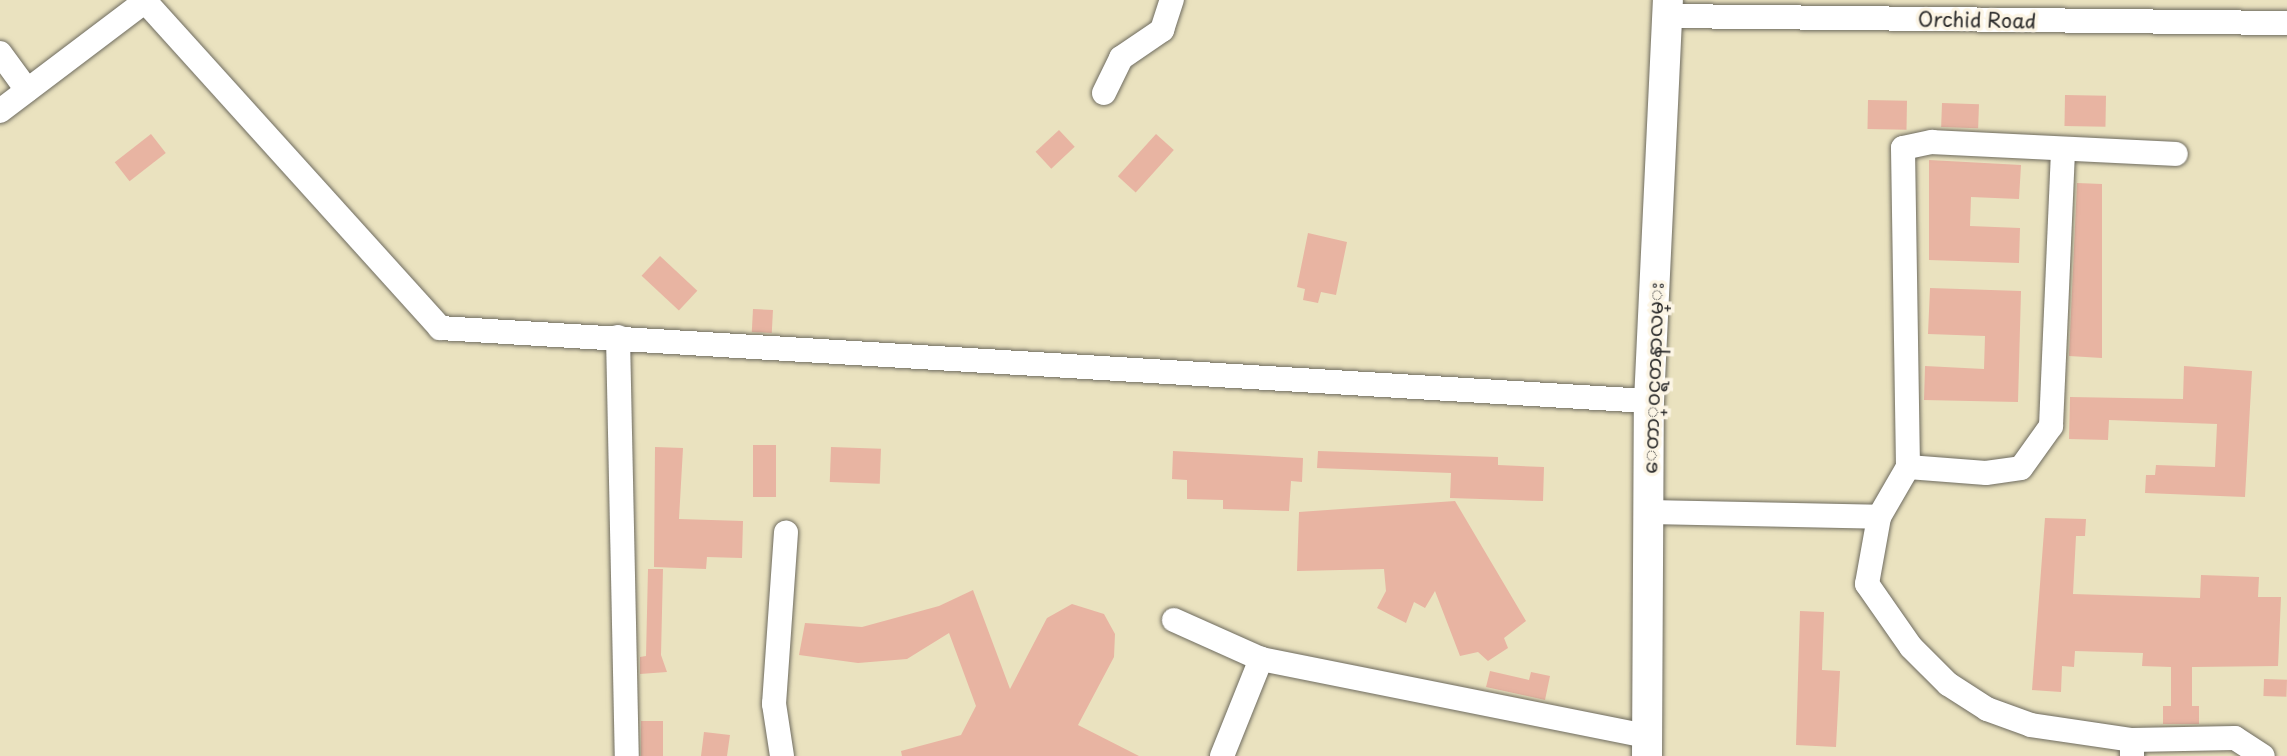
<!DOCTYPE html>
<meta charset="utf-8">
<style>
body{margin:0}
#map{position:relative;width:2287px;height:756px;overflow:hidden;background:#eae2bf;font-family:"Playpen Sans","Noto Sans Myanmar",sans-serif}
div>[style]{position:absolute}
.building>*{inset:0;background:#e8b4a2;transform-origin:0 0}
.roads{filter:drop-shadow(0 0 2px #6e6b5f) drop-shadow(0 0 2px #6e6b5f)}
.minor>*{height:24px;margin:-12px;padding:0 12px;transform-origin:12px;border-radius:12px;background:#fff}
.major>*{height:30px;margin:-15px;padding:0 15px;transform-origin:15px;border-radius:15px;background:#fff}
span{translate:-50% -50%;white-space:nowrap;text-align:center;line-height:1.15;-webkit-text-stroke:7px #fcf5e5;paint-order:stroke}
.street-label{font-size:20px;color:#2b2b2b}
</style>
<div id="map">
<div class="building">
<div style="left:2065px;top:95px;width:41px;height:31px;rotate:1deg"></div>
<div style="left:1868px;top:100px;width:39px;height:29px;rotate:1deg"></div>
<div style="left:1942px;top:103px;width:37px;height:24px;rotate:2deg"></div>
<div style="left:1059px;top:130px;width:23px;height:32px;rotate:47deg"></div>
<div style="left:151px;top:134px;width:24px;height:46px;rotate:52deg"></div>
<div style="left:1156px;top:134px;width:24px;height:57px;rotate:42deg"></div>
<div style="clip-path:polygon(1929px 160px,2021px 165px,2019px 199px,1971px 197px,1970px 226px,2020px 228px,2019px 263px,1929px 260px)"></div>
<div style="clip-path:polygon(2077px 183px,2102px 184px,2102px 358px,2069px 356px)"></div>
<div style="clip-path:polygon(1308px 233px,1347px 242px,1336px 295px,1321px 292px,1318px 303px,1303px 300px,1305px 289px,1297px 287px)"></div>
<div style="left:660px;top:256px;width:51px;height:27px;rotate:43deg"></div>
<div style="clip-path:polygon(1930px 288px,2021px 291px,2018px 402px,1924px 400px,1925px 366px,1984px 369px,1985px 336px,1928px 334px)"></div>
<div style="left:753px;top:309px;width:20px;height:23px;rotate:3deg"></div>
<div style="clip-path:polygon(2184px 366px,2252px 371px,2245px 497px,2145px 493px,2146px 475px,2155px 475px,2156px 465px,2215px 467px,2217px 424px,2109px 420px,2108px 440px,2069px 439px,2070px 397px,2183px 399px)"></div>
<div style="left:776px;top:445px;width:52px;height:23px;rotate:90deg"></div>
<div style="clip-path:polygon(655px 447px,683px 448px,679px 519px,743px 521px,742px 558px,707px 557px,706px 569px,654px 567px)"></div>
<div style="left:831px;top:447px;width:50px;height:35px;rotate:2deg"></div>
<div style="clip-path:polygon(1173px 451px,1303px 458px,1302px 482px,1291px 481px,1289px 511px,1223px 509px,1223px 500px,1187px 499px,1187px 480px,1172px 479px)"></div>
<div style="clip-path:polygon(1318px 451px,1498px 457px,1498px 465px,1544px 467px,1543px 501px,1450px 498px,1451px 473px,1317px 468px)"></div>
<div style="clip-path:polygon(1455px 501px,1526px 621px,1504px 638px,1508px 648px,1488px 661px,1478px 652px,1460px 656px,1435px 591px,1425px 608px,1414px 602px,1406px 623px,1377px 608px,1386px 591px,1384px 569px,1297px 571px,1299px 512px)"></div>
<div style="clip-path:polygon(2045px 518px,2086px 519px,2085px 536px,2076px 536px,2073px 594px,2200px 598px,2201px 575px,2259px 577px,2258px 597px,2281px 597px,2278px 666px,2192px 667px,2192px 706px,2199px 706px,2199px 724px,2163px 724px,2163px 706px,2171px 706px,2171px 667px,2142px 666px,2143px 653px,2075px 651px,2074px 667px,2062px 666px,2061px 692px,2032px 690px)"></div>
<div style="clip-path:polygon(648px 569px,663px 569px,661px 655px,667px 672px,640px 674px,640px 657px,646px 656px)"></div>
<div style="clip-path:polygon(973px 590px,1010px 689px,1047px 618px,1072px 604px,1104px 614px,1115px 634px,1114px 657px,1078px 725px,1139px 756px,902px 756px,901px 751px,961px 735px,976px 706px,949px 633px,907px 659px,858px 663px,799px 655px,805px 623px,862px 627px,939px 606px)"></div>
<div style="clip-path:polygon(1800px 611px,1824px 612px,1822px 670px,1840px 671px,1836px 747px,1796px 745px)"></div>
<div style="clip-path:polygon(1490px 671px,1529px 680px,1531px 672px,1550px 676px,1545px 700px,1486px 687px)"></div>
<div style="left:2264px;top:679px;width:23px;height:17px;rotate:2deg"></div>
<div style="left:641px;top:721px;width:22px;height:35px"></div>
<div style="clip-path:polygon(704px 732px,730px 735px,727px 756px,701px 756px)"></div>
</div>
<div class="roads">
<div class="minor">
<div style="left:144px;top:0;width:442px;rotate:47.9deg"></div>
<div style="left:440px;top:328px;width:1211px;rotate:3.46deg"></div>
<div style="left:1668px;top:16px;width:619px;rotate:0.65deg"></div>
<div style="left:0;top:53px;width:46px;rotate:53.9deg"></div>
<div style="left:1104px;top:93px;width:39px;rotate:-64deg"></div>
<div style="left:1121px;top:58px;width:50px;rotate:-34.3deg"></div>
<div style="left:1162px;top:30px;width:32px;rotate:-72deg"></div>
<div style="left:0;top:111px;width:184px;rotate:-37.1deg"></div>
<div style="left:618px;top:337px;width:419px;rotate:88.8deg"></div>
<div style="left:1908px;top:467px;width:78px;rotate:4.4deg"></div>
<div style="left:1986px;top:473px;width:35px;rotate:-8deg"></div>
<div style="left:2021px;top:468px;width:52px;rotate:-54.5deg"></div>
<div style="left:2051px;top:426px;width:276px;rotate:-87.5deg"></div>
<div style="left:1649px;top:512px;width:230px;rotate:1.2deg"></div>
<div style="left:1174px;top:620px;width:95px;rotate:24.1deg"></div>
<div style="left:1261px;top:659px;width:394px;rotate:11.3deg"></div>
<div style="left:2132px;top:740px;width:103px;rotate:-1.1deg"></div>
<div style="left:2235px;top:738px;width:33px;rotate:33deg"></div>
<div style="left:782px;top:756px;width:53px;rotate:-98.7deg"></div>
<div style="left:774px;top:704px;width:172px;rotate:-86deg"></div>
<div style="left:1222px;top:756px;width:105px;rotate:-68.1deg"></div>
<div style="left:2132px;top:756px;width:16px;rotate:-90deg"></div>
<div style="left:2132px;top:740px;width:102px;rotate:-171.6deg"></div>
<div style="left:2031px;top:725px;width:47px;rotate:-160deg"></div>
<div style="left:1987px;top:709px;width:46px;rotate:-147.3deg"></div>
<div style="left:1948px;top:684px;width:52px;rotate:-135deg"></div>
<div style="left:1911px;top:647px;width:77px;rotate:-124.9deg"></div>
<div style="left:1867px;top:584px;width:68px;rotate:-79.8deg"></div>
<div style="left:1879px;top:517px;width:58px;rotate:-59.9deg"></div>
<div style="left:1908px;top:467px;width:319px;rotate:-90.9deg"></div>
<div style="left:1903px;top:148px;width:30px;rotate:-12deg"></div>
<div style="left:1932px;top:142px;width:244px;rotate:2.8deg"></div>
</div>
<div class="major">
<div style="left:1647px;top:756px;width:355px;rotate:-89.7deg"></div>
<div style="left:1649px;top:401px;width:401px;rotate:-87.3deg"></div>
</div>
</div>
<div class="street-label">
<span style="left:1977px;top:20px;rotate:1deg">Orchid Road</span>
<span style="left:1653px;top:378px;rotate:-88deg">ေတာ္၀င္ရတနာလမ္း</span>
</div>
</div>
